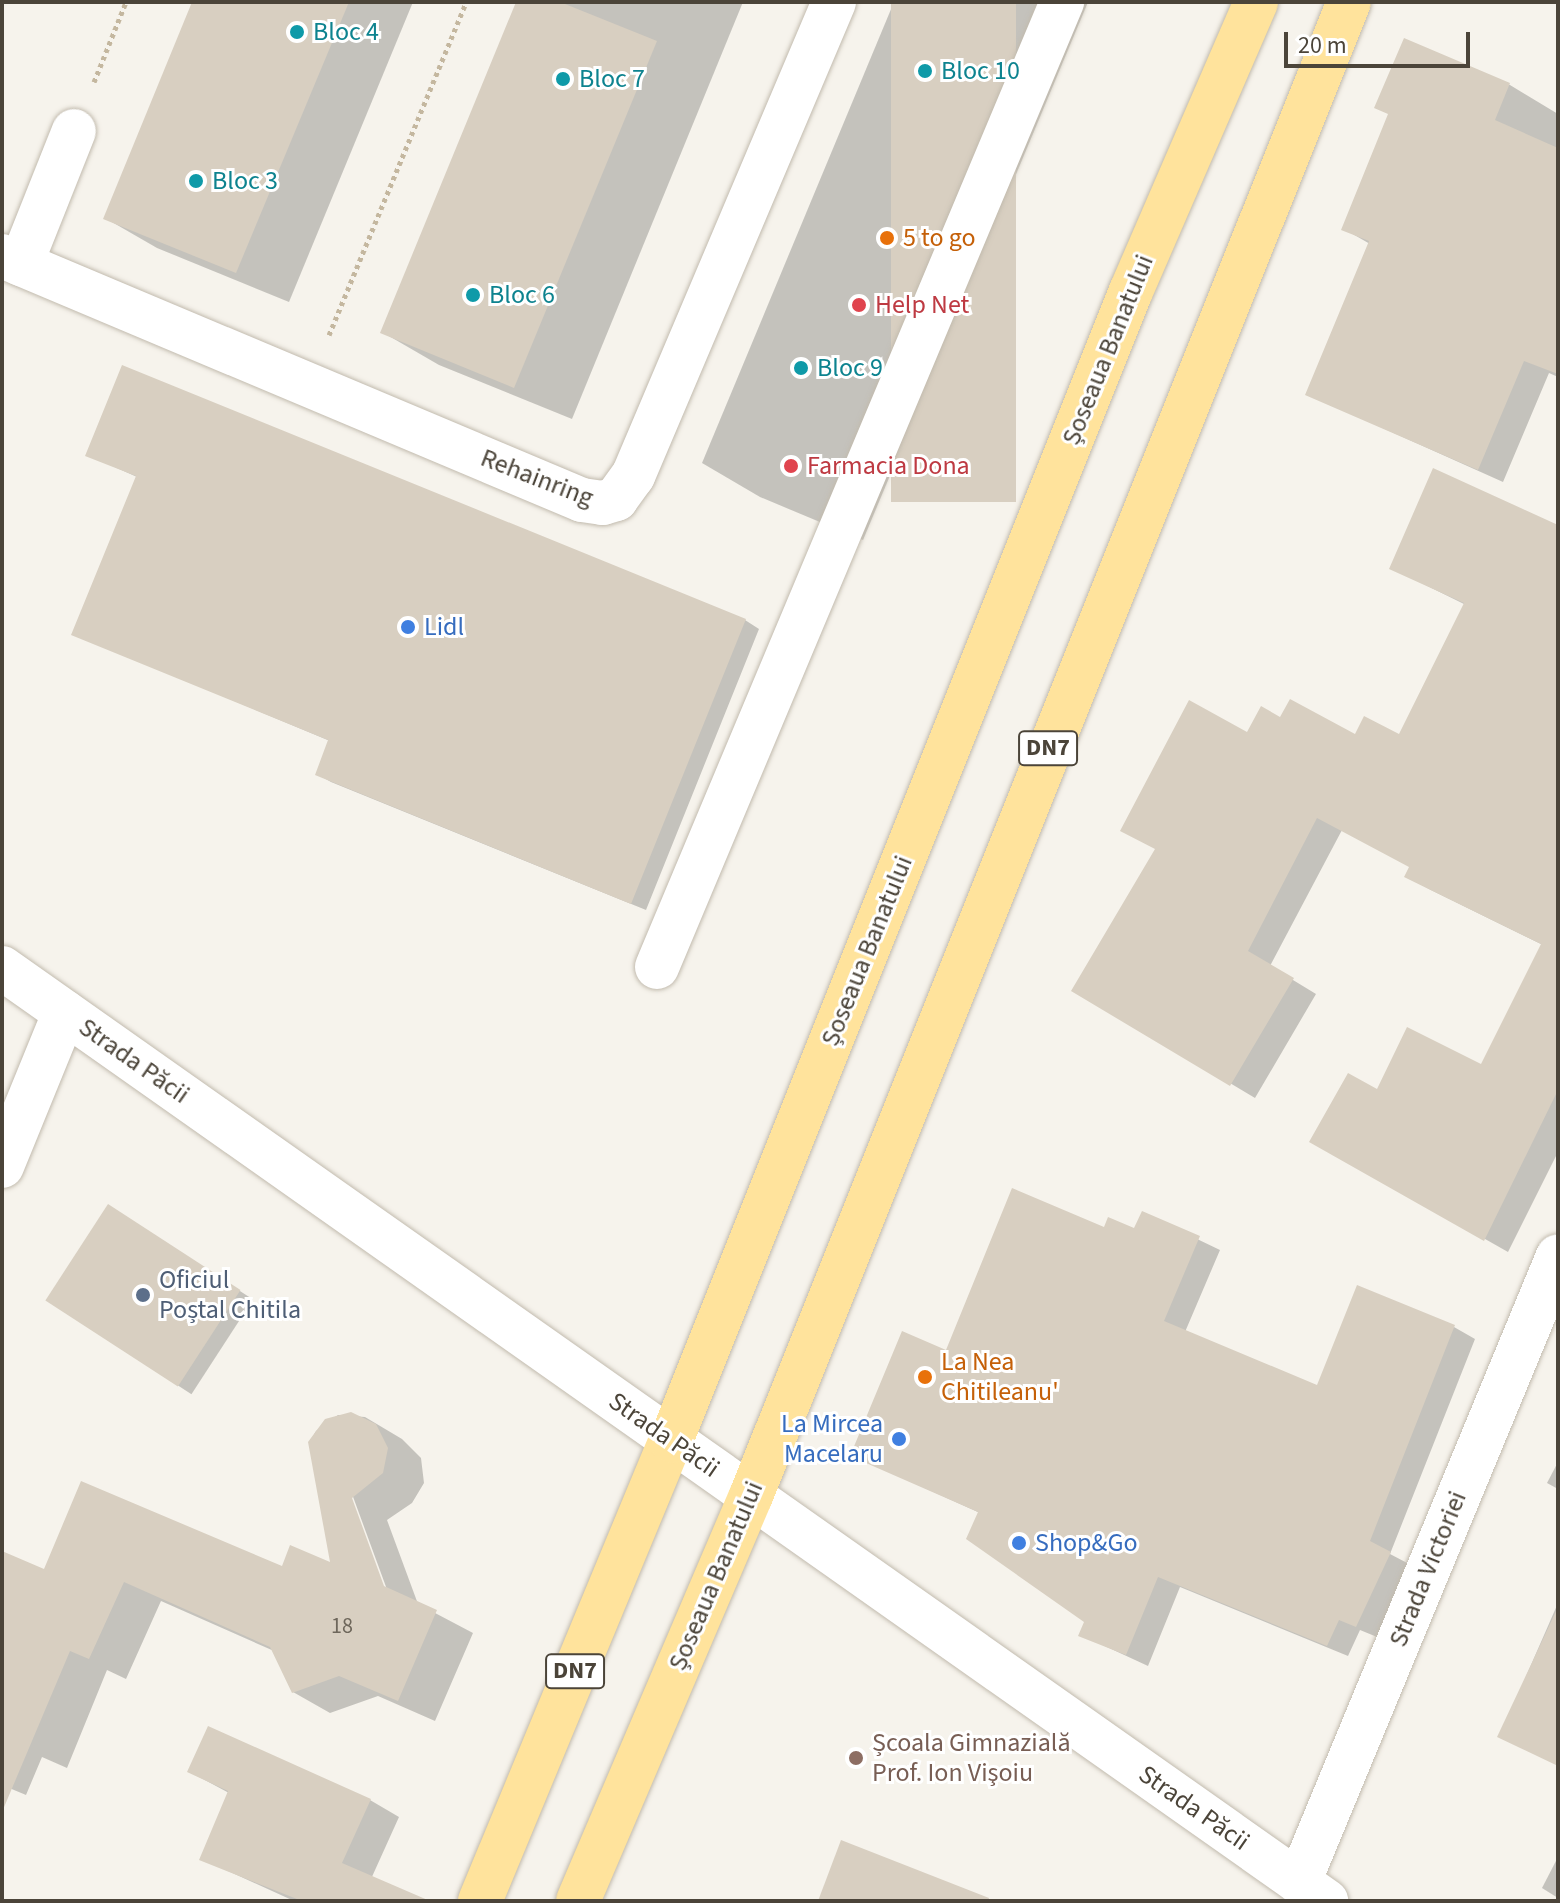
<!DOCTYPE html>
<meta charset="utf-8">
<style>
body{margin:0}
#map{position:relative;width:1560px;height:1903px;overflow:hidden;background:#f6f3ec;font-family:"Source Sans 3",sans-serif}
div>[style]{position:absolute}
.shadow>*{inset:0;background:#0003;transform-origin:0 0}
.building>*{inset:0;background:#d8cfc1;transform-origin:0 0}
.path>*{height:5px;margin-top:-2.5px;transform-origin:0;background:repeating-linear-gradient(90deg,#c4b79f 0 4px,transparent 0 8px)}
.roads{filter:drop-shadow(0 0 2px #c2bbae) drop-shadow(0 0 2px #c2bbae)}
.minor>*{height:44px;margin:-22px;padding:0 22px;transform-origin:22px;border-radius:22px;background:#fff}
.major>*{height:44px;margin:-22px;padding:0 22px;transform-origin:22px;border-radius:22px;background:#ffe39c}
.dots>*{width:22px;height:22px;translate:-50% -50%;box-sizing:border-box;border:4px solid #fff;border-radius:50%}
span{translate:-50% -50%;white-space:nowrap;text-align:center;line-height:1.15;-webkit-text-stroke:6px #fff;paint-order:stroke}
.number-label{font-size:22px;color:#6e675b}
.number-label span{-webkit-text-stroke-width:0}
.shield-label span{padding:2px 6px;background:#fff;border:2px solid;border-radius:6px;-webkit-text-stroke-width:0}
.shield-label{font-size:24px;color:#4b4439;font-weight:700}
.culture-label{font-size:26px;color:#0d838f}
.left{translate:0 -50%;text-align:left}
.food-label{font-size:26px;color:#c56008}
.health-label{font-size:26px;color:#be3a42}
.street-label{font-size:26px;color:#4b4439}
.shop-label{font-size:26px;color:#366cbe}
.right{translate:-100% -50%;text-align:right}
.service-label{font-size:26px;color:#4e5e75}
.education-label{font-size:26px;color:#785e54}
.frame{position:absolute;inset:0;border:4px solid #4b4439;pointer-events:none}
.scale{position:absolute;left:1284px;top:32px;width:186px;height:36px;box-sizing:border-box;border:4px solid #4b4439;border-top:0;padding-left:10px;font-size:24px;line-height:28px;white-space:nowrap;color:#4b4439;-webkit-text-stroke:6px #fff;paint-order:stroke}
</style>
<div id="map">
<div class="shadow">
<div style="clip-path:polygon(193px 2px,413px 2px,289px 302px,157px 248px,105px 218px)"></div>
<div style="clip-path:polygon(518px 2px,743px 2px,572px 419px,439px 365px,382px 332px)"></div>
<div style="clip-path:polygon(894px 2px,1088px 2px,863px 540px,760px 497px,702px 463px)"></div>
<div style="clip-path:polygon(1405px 41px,1510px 85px,1558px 114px,1558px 377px,1549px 373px,1503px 482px,1307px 394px,1370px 244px,1344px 229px,1390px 115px)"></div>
<div style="clip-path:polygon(88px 455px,745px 620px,759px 629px,646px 910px,331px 782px,317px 774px,330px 741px,74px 634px,137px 477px)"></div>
<div style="clip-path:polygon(1558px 527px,1558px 1152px,1508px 1252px,1312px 1141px,1378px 1092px,1482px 1066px,1543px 945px,1431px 890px,1407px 877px,1411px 867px,1342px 830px,1270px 966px,1316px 994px,1255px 1098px,1074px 990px,1247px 734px,1281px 720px,1356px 736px,1400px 737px,1466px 605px,1391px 568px)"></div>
<div style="clip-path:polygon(1143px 1213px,1220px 1250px,1185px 1332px,1319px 1388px,1454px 1327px,1475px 1339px,1390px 1554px,1411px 1565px,1377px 1637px,1360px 1630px,1348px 1656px,1180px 1587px,1148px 1666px,1081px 1635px,1086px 1621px,980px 1513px,852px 1455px,947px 1352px,1105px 1230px,1136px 1230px)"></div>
<div style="left:123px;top:1215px;width:155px;height:113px;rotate:33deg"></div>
<div style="clip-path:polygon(evenodd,338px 1415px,365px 1417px,402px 1439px,421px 1458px,424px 1483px,412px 1503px,387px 1520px,418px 1604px,473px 1633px,435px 1721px,378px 1696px,330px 1713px,293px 1692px,274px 1651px,161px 1601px,126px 1679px,107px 1670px,67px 1768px,42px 1757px,26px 1795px,2px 1785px,2px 1553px,45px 1572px,333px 1565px,310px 1442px,316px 1431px,338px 1415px,352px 1494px,389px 1595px,385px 1597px,351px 1504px,352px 1494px)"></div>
<div style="clip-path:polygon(1558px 1462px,1558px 1489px,1547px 1483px)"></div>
<div style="clip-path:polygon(1558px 1603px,1558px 1765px,1500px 1736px)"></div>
<div style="clip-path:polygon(190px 1772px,370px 1800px,399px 1817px,371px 1879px,379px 1901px,294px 1901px,202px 1859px,229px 1793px)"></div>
<div style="clip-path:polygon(1558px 1857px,1558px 1898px,1542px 1888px)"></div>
</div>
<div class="building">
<div style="clip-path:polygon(192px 2px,349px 2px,236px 273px,103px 219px)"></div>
<div style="clip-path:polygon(516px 2px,560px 2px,657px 41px,514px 388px,380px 333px)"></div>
<div style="left:891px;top:2px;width:125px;height:500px"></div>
<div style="clip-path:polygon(1404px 38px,1510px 83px,1495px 120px,1558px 148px,1558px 374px,1524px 361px,1478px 470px,1305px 395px,1369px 241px,1341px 230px,1388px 114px,1374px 108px)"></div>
<div style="clip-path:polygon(122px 365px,746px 619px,631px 904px,315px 775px,328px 740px,71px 635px,136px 476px,85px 456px)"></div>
<div style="clip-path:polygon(1433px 468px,1558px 525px,1558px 1090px,1484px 1241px,1309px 1142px,1348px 1073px,1377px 1089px,1407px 1027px,1481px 1064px,1541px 944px,1404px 877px,1409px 867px,1317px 818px,1248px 951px,1294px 978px,1230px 1086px,1071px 991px,1155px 849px,1120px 831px,1189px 700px,1247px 732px,1261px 706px,1280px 717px,1290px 699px,1355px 734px,1364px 716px,1399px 734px,1464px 603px,1389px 569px)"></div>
<div style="clip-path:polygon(1012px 1188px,1104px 1227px,1108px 1217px,1134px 1228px,1142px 1211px,1200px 1236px,1164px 1321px,1317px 1385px,1357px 1285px,1455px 1325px,1370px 1541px,1391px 1552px,1356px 1627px,1339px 1620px,1327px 1646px,1158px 1577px,1126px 1655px,1078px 1636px,1084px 1622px,966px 1539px,978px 1512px,850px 1456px,902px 1331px,946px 1350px)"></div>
<div style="left:108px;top:1204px;width:158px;height:115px;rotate:33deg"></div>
<div style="clip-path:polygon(351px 1412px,376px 1424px,388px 1448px,383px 1473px,352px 1498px,384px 1586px,437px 1610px,398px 1701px,339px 1676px,292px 1693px,270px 1647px,124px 1582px,89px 1659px,70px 1651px,2px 1812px,2px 1551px,44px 1569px,81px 1481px,282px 1566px,290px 1545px,330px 1562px,308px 1442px,325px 1419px)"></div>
<div style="clip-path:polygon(1558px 1607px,1558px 1766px,1497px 1737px)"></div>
<div style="clip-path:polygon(208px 1726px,371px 1799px,342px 1863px,430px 1901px,302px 1901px,199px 1860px,228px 1791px,187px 1772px)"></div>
<div style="clip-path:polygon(841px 1840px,989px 1898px,988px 1901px,818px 1901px)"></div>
</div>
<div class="path">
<div style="left:94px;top:82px;width:86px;rotate:-68.2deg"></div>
<div style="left:329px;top:335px;width:360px;rotate:-67.6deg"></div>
</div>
<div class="roads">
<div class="minor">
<div style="left:2px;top:256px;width:629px;rotate:22.82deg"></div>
<div style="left:582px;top:500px;width:21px;rotate:8deg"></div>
<div style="left:603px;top:503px;width:14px;rotate:-17deg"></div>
<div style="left:616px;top:499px;width:29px;rotate:-54deg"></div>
<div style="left:633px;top:476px;width:515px;rotate:-67.02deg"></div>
<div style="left:21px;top:264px;width:143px;rotate:-68.3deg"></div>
<div style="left:657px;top:967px;width:1047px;rotate:-67.23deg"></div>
<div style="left:2px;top:968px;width:1620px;rotate:35.17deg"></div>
<div style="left:2px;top:1166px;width:166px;rotate:-67.8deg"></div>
<div style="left:1299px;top:1882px;width:677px;rotate:-67.52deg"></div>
</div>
<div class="major">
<div style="left:480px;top:1901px;width:498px;rotate:-67.5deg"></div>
<div style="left:671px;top:1441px;width:1239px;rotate:-68.2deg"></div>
<div style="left:1131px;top:291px;width:315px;rotate:-66.6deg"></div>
<div style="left:578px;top:1901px;width:440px;rotate:-66.9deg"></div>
<div style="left:751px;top:1496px;width:1609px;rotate:-68.19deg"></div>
</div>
</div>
<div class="dots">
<div style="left:297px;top:32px;background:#0f9aa8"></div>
<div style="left:925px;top:71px;background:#0f9aa8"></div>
<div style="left:563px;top:79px;background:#0f9aa8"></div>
<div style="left:196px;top:181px;background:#0f9aa8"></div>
<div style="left:887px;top:238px;background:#e8710a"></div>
<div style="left:473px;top:295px;background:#0f9aa8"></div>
<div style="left:859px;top:305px;background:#e0444e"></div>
<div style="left:801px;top:368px;background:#0f9aa8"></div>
<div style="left:791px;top:466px;background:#e0444e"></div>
<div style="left:408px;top:627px;background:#3f7fe0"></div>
<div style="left:143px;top:1295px;background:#5c6f8a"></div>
<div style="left:925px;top:1377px;background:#e8710a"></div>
<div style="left:899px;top:1439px;background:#3f7fe0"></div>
<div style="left:1019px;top:1543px;background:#3f7fe0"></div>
<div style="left:856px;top:1758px;background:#8d6e63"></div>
</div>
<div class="number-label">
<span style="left:342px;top:1627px">18</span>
</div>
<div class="shield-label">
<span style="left:1048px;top:748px">DN7</span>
<span style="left:575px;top:1671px">DN7</span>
</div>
<div class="culture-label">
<span class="left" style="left:313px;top:32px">Bloc 4</span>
<span class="left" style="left:941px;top:71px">Bloc 10</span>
<span class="left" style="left:579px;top:79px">Bloc 7</span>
<span class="left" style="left:212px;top:181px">Bloc 3</span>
<span class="left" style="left:489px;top:295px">Bloc 6</span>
<span class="left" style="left:817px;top:368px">Bloc 9</span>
</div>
<div class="food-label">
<span class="left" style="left:903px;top:238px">5 to go</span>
<span class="left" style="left:941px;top:1377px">La Nea<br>Chitileanu'</span>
</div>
<div class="health-label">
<span class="left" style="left:875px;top:305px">Help Net</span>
<span class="left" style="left:807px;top:466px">Farmacia Dona</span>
</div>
<div class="street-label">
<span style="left:1108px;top:350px;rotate:-68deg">Șoseaua Banatului</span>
<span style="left:537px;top:478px;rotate:21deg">Rehainring</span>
<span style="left:867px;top:951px;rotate:-68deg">Șoseaua Banatului</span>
<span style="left:134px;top:1061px;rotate:35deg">Strada Păcii</span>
<span style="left:664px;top:1435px;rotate:35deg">Strada Păcii</span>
<span style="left:1428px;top:1569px;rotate:-68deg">Strada Victoriei</span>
<span style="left:716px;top:1576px;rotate:-67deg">Șoseaua Banatului</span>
<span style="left:1194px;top:1808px;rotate:35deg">Strada Păcii</span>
</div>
<div class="shop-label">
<span class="left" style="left:424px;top:627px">Lidl</span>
<span class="right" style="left:883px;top:1439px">La Mircea<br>Macelaru</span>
<span class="left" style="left:1035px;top:1543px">Shop&amp;Go</span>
</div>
<div class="service-label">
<span class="left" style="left:159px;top:1295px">Oficiul<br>Poștal Chitila</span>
</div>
<div class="education-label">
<span class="left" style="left:872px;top:1758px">Școala Gimnazială<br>Prof. Ion Vişoiu</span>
</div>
<div class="frame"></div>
<div class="scale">20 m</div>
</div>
